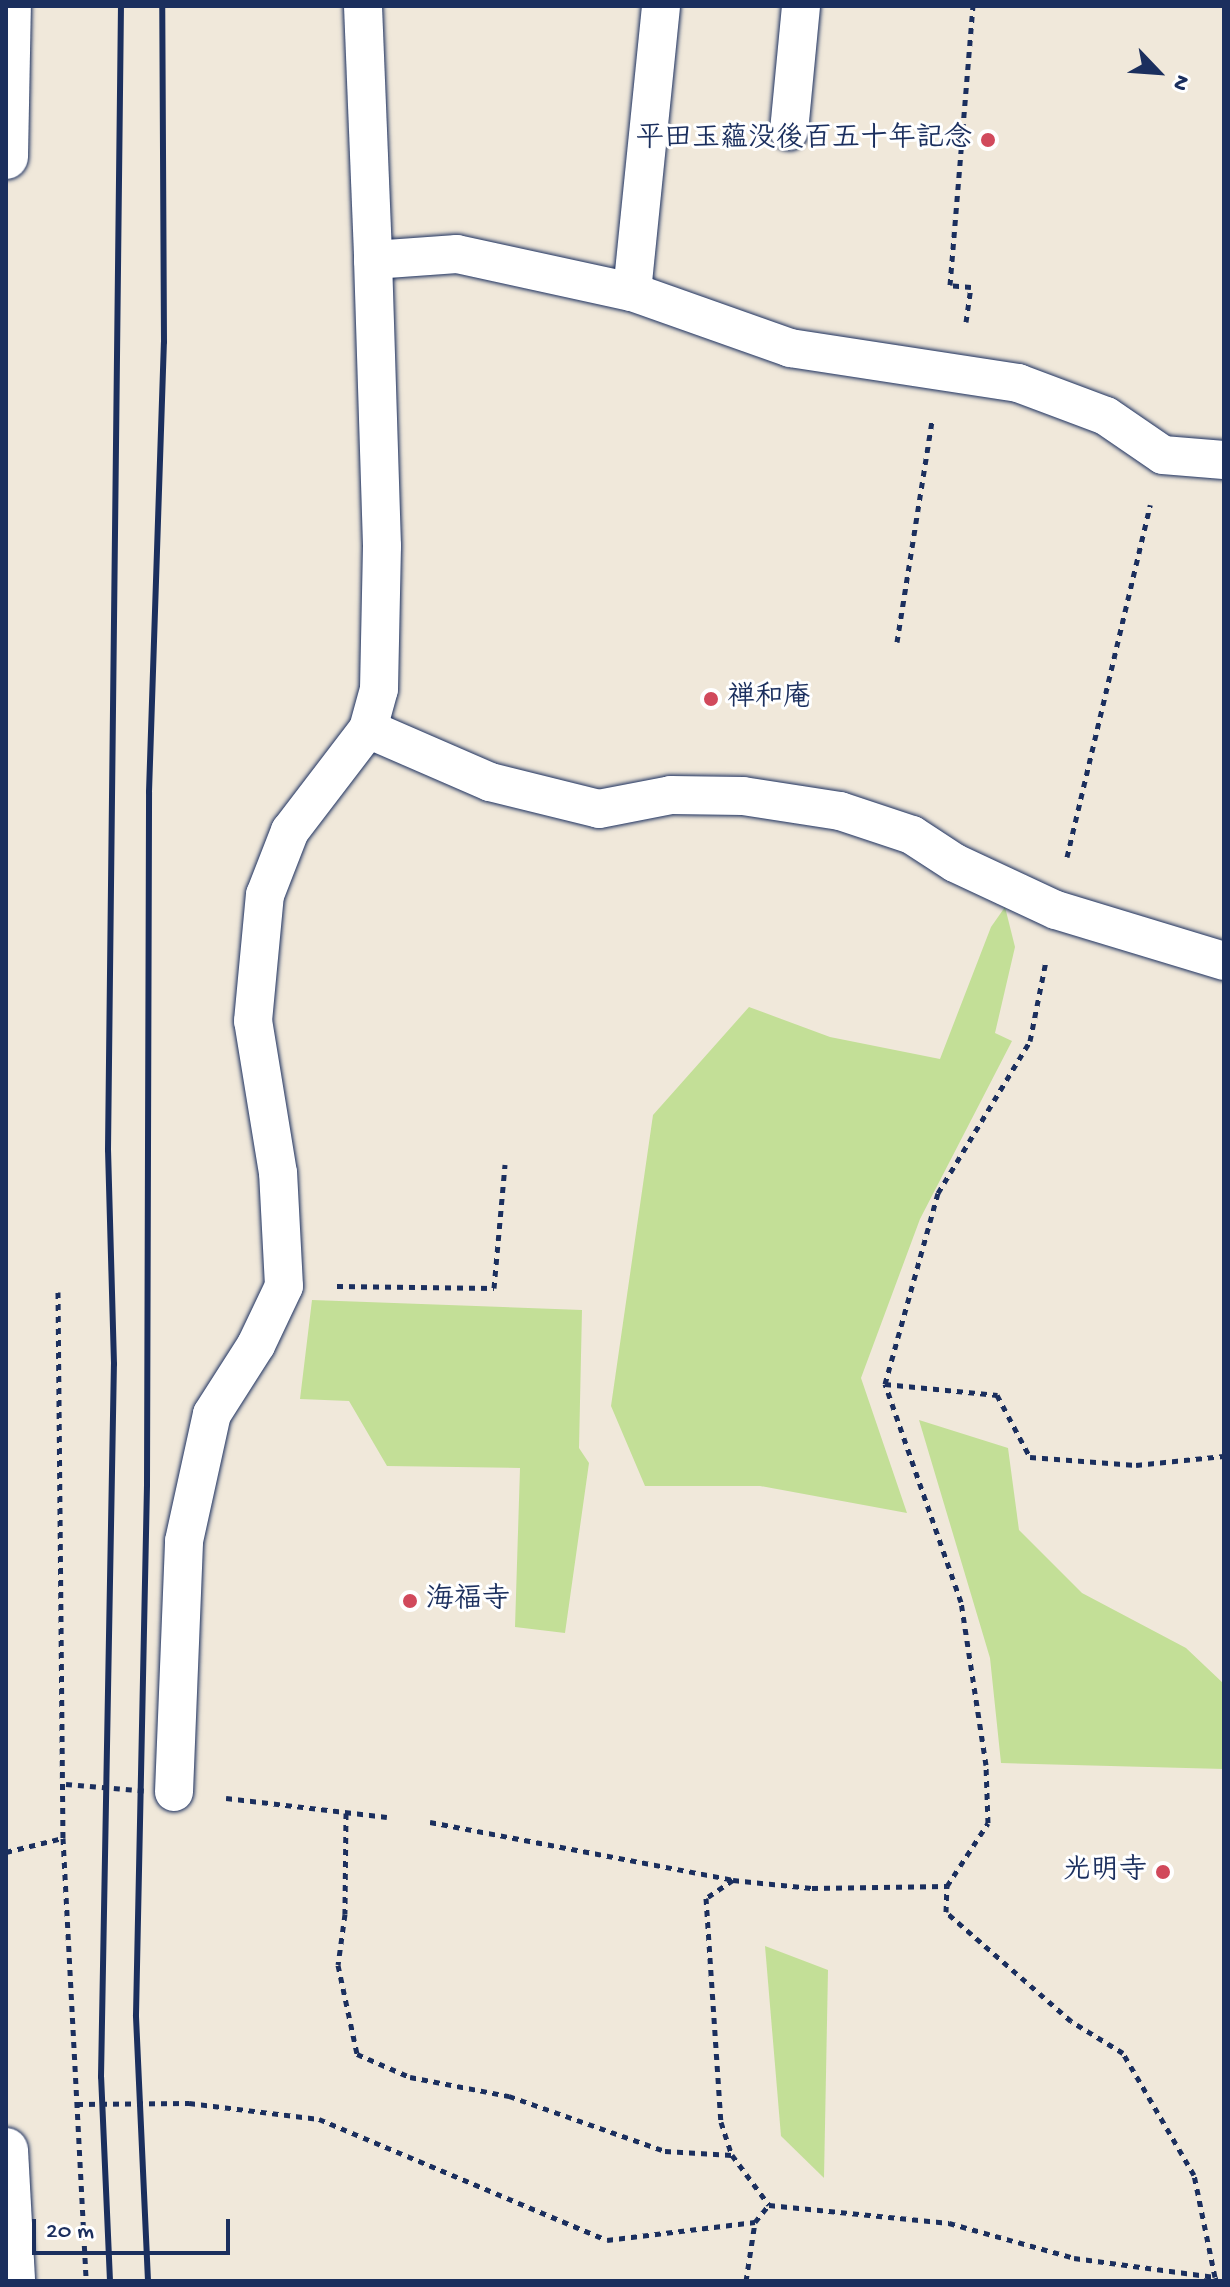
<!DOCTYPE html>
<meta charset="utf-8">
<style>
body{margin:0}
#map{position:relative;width:1230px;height:2287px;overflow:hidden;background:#f0e8da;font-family:"Gochi Hand","Klee One",sans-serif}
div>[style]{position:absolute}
.green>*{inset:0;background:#c3df97}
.path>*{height:5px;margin-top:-2.5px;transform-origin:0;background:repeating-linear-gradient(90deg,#1b2f5e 0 6px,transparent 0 12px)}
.roads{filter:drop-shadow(0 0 2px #1b2f5e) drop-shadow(0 0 2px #1b2f5e)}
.lane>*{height:38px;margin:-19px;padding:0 19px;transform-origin:19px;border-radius:19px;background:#fff}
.highway>*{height:44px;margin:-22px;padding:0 22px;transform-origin:22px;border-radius:22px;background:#fff}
.rail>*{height:6px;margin:-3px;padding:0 3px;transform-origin:3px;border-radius:3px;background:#1b2f5e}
.path-bridge>*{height:5px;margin-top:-2.5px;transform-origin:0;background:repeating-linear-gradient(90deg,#1b2f5e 0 6px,transparent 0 12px)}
.dots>*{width:22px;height:22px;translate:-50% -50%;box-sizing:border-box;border:4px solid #fff;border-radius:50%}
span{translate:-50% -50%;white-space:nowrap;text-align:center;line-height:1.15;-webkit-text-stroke:6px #fff;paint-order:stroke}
.poi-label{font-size:28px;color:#1b2f5e;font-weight:700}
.right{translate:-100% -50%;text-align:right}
.left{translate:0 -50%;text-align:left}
.frame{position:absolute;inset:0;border:8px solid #1b2f5e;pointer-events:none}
.north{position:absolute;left:1118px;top:32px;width:80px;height:80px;-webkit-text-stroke:6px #fff;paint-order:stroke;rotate:115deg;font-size:22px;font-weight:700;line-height:32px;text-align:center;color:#1b2f5e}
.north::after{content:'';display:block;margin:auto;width:28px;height:36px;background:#1b2f5e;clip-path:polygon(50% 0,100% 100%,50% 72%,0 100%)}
.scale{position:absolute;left:32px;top:2219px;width:198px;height:36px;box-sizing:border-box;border:4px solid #1b2f5e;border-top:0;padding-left:10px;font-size:24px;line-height:28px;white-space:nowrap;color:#1b2f5e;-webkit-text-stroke:6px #fff;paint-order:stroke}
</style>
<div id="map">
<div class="green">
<div style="clip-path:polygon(1005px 907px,1015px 947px,995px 1033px,1012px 1041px,920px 1219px,861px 1378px,907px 1513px,760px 1486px,645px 1486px,611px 1406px,653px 1115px,749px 1007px,830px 1037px,940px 1059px,991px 927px)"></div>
<div style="clip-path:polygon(312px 1300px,582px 1310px,579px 1448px,589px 1463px,565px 1633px,515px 1627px,520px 1468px,387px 1466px,349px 1401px,300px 1399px)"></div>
<div style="clip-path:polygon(919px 1420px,1008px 1448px,1019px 1530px,1082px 1593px,1186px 1648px,1224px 1684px,1224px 1769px,1001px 1763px,990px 1658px)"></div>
<div style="clip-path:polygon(765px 1946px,828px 1970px,824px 2178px,781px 2136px)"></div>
</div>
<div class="path">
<div style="left:966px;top:322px;width:35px;rotate:-82deg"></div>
<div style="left:971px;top:287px;width:21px;rotate:-175deg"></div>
<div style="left:950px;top:285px;width:280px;rotate:-85.3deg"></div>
<div style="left:897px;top:642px;width:223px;rotate:-81deg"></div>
<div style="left:1067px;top:857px;width:362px;rotate:-76.7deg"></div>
<div style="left:337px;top:1286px;width:157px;rotate:0.7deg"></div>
<div style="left:494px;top:1288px;width:124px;rotate:-84.9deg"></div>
<div style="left:58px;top:1292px;width:546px;rotate:89.48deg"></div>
<div style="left:63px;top:1838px;width:444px;rotate:87deg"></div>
<div style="left:885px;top:1384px;width:113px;rotate:5.6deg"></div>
<div style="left:997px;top:1395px;width:70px;rotate:62deg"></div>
<div style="left:1030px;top:1457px;width:106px;rotate:4.3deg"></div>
<div style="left:1136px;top:1465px;width:88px;rotate:-5.8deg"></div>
<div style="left:226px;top:1798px;width:162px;rotate:6.7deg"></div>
<div style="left:346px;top:1813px;width:101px;rotate:90.6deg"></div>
<div style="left:345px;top:1914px;width:51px;rotate:97.8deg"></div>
<div style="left:338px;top:1965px;width:91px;rotate:77.9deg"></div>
<div style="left:357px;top:2054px;width:58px;rotate:23.5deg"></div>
<div style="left:410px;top:2077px;width:101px;rotate:10.9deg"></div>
<div style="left:509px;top:2096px;width:165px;rotate:19.4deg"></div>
<div style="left:665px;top:2151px;width:67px;rotate:3.4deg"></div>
<div style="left:430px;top:1822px;width:309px;rotate:10.8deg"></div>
<div style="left:733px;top:1880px;width:79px;rotate:5.8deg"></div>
<div style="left:812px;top:1888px;width:135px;rotate:-0.8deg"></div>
<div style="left:6px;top:1852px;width:59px;rotate:-13.8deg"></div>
<div style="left:733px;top:1880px;width:32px;rotate:146deg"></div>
<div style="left:706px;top:1898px;width:225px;rotate:86.2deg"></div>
<div style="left:721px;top:2122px;width:35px;rotate:72deg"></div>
<div style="left:732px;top:2155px;width:62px;rotate:53.5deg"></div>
<div style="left:769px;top:2205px;width:181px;rotate:5.7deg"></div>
<div style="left:949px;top:2223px;width:130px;rotate:15.6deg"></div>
<div style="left:1074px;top:2258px;width:142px;rotate:7.7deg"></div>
<div style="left:1215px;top:2277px;width:104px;rotate:-101.6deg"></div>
<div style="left:1194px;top:2175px;width:141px;rotate:-120.2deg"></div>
<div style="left:1123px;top:2053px;width:61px;rotate:-148.4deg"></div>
<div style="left:1071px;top:2021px;width:166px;rotate:-138.9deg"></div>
<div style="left:946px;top:1912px;width:26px;rotate:-88deg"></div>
<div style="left:947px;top:1886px;width:75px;rotate:-56.9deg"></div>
<div style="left:988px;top:1823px;width:58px;rotate:-92deg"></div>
<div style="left:986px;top:1765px;width:165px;rotate:-98.7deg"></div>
<div style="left:961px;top:1602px;width:231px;rotate:-109.2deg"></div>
<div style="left:885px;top:1384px;width:198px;rotate:-74.5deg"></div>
<div style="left:938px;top:1193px;width:178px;rotate:-58.8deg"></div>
<div style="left:1030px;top:1041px;width:82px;rotate:-78.7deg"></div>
<div style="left:77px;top:2104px;width:112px;rotate:-0.5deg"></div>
<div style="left:189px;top:2103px;width:131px;rotate:7deg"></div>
<div style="left:319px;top:2119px;width:312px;rotate:22.8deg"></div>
<div style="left:607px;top:2240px;width:149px;rotate:-6.9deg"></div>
<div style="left:746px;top:2281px;width:60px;rotate:-81.3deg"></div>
<div style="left:755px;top:2222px;width:22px;rotate:-51deg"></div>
<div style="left:1213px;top:2281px;width:12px;rotate:-20deg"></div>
</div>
<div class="roads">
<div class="lane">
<div style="left:363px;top:6px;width:254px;rotate:87.7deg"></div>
<div style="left:789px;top:131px;width:126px;rotate:-84.5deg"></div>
<div style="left:632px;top:292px;width:287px;rotate:-84.2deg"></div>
<div style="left:368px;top:729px;width:133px;rotate:23.5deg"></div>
<div style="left:490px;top:782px;width:112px;rotate:13.9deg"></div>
<div style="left:599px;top:809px;width:73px;rotate:-11deg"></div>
<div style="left:671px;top:795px;width:72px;rotate:0.8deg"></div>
<div style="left:743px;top:796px;width:98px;rotate:8.8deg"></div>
<div style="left:840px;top:811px;width:76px;rotate:18.4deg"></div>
<div style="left:912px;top:835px;width:51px;rotate:33.1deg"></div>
<div style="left:955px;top:863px;width:111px;rotate:25deg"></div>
<div style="left:1056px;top:910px;width:176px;rotate:16.9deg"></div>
<div style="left:174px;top:1792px;width:251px;rotate:-87.7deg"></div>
<div style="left:184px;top:1541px;width:130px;rotate:-77.6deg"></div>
<div style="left:212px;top:1414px;width:82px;rotate:-57.5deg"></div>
<div style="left:256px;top:1345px;width:65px;rotate:-64.6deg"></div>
<div style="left:284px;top:1286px;width:113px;rotate:-93deg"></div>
<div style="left:278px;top:1173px;width:154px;rotate:-99.3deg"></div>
<div style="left:253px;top:1021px;width:127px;rotate:-84.6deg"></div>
<div style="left:265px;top:895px;width:69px;rotate:-68.7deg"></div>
<div style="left:290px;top:831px;width:128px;rotate:-52.6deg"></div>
<div style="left:368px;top:729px;width:41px;rotate:-74.6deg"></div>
<div style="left:379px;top:689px;width:143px;rotate:-88.8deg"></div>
<div style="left:382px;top:546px;width:286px;rotate:-91.8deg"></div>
<div style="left:373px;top:260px;width:84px;rotate:-4.1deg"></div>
<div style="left:457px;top:254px;width:179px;rotate:12.3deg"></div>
<div style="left:632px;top:292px;width:168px;rotate:19.5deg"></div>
<div style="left:790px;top:348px;width:231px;rotate:8.7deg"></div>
<div style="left:1018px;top:383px;width:94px;rotate:20.6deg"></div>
<div style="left:1106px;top:416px;width:69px;rotate:34.4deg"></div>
<div style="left:1163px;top:455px;width:61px;rotate:4.7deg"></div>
</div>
<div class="highway">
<div style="left:6px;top:157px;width:151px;rotate:-88.9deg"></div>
<div style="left:6px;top:2150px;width:131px;rotate:86.9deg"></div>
</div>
</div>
<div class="rail">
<div style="left:110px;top:2281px;width:204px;rotate:-92.5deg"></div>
<div style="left:101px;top:2077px;width:713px;rotate:-88.96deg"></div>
<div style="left:114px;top:1364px;width:214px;rotate:-91.6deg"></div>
<div style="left:108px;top:1150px;width:1144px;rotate:-89.35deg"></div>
<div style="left:148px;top:2281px;width:266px;rotate:-92.6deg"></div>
<div style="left:136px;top:2015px;width:530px;rotate:-88.81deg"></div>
<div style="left:147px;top:1485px;width:693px;rotate:-89.83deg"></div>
<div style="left:149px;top:792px;width:450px;rotate:-88.1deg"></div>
<div style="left:164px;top:342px;width:336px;rotate:-90.3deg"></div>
</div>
<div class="path-bridge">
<div style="left:66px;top:1784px;width:83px;rotate:4.8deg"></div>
</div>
<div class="dots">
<div style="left:988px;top:140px;background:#d1495b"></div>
<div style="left:711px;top:699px;background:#d1495b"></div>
<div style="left:410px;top:1601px;background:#d1495b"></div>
<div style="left:1163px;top:1872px;background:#d1495b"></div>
</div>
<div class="poi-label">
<span class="right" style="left:972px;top:140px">平田玉蘊没後百五十年記念</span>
<span class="left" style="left:727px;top:699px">禅和庵</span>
<span class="left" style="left:426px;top:1601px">海福寺</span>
<span class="right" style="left:1147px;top:1872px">光明寺</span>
</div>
<div class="frame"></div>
<div class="north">N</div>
<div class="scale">20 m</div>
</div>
